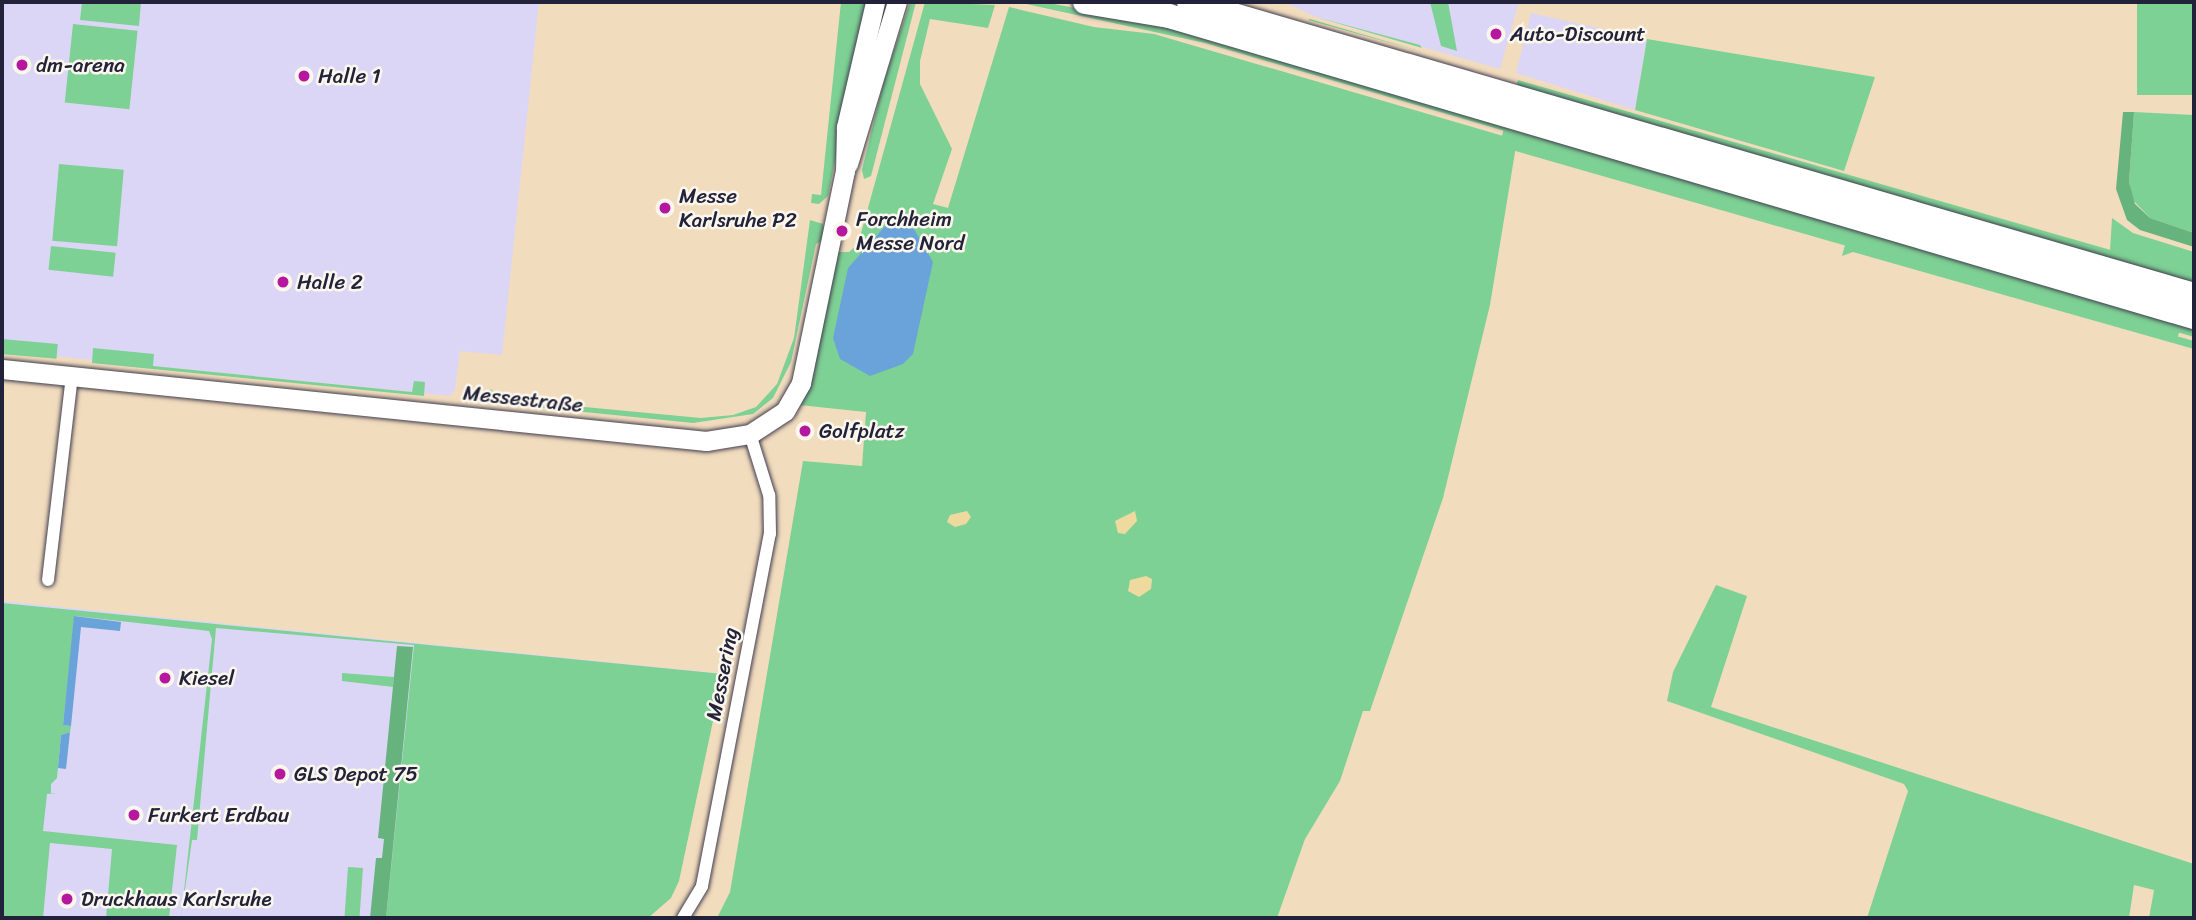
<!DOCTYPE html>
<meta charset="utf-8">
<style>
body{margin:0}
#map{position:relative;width:2196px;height:920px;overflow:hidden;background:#f2dcbe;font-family:Sriracha,sans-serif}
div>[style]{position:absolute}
.built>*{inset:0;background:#dcd6f6}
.green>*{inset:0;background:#7ed194;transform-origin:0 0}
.forest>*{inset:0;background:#66b37e}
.sand>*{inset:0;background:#eeda9e}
.water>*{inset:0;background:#6aa3d9}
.roads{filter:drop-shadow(0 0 2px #413e4f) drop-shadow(0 0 2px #413e4f)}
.street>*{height:12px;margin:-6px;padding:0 6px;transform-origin:6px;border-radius:6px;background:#fff}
.secondary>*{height:19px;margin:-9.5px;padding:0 9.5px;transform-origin:9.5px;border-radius:9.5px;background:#fff}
.highway>*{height:24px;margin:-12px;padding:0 12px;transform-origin:12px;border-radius:12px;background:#fff}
.dots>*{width:19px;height:19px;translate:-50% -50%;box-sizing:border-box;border:4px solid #fbf7ec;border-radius:50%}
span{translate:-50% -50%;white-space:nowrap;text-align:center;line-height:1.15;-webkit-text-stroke:5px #fbf7ec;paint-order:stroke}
.poi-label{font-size:21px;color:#22223b}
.left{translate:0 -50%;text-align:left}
.street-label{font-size:21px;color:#22223b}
.frame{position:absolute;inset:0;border:4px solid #22223b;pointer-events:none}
</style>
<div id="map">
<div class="built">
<div style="clip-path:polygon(2px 2px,539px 2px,502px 355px,460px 351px,455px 390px,450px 396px,2px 351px)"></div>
<div style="clip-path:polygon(1284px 2px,1519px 2px,1500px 69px,1316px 17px)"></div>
<div style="clip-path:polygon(1531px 13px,1647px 39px,1635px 110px,1516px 73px)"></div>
<div style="clip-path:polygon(2px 601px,715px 673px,671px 893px,642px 918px,2px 918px)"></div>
</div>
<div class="green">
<div style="clip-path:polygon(82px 2px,141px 2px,139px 26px,80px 20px)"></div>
<div style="clip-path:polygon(841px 2px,867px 2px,828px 196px,819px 204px,811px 203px,812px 194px,821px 195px)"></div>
<div style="clip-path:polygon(910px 2px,916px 2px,871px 176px,864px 179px,862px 170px,883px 84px)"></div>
<div style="clip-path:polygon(925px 2px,995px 5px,988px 28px,930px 19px,920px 61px,920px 84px,952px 149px,933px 204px,948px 208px,1009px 7px,1094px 27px,1154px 34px,1517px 140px,1490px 305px,1443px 498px,1370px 711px,1363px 711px,1340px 781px,1305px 839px,1277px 918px,717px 918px,730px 892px,803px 461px,862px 466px,866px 412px,799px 405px,837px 252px,849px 252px,858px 244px)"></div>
<div style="clip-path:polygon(1017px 2px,1044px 2px,1151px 23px,2194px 328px,2194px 337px,1849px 238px,1828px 226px,1205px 43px)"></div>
<div style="clip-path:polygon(1430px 2px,1448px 2px,1457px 51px,1441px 46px)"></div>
<div style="left:2137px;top:2px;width:57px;height:93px"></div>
<div style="clip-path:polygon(1316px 17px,1420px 45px,1422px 48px)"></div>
<div style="clip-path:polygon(1310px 19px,1423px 52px,1308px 20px)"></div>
<div style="left:73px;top:24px;width:65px;height:79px;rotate:6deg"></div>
<div style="clip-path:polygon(1647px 39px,1875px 77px,1844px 171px,1635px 110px)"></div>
<div style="left:1518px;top:80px;width:705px;height:69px;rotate:16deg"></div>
<div style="clip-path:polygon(2134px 112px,2194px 115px,2194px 233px,2150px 218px,2132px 199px,2129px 182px)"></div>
<div style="left:59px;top:164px;width:65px;height:77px;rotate:5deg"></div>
<div style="clip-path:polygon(2112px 218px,2133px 233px,2194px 252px,2194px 276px,2110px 251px)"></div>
<div style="clip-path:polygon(810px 220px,823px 224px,825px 239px,816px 244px,791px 362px,773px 398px,753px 414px,693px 423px,476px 401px,491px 389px,500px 399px,701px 418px,733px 415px,756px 407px,777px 384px,794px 338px)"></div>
<div style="clip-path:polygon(1852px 244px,2194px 341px,2194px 349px,1853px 252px,1842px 256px,1845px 245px)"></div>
<div style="left:51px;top:246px;width:65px;height:24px;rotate:6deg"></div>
<div style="left:2px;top:339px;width:56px;height:15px;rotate:5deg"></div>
<div style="clip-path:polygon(93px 348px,154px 354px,153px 366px,412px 392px,414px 381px,425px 382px,424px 396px,92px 363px)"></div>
<div style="clip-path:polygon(1716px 585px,1747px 596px,1711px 707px,2194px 864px,2194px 918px,2149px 918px,2154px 890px,2134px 885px,2129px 918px,1867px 918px,1908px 791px,1904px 784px,1667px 701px,1673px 672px)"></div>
<div style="clip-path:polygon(2px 603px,723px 674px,679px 881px,671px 898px,648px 918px,386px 918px,414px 645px,216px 628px,197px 840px,192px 840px,181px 918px,212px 639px,209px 631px,75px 616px,63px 725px,71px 726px,70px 732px,61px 735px,57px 778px,51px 784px,51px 793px,57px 793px,47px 794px,43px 831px,177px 845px,169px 918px,106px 918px,112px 849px,50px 843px,43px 918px,2px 918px)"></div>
<div style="clip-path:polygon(342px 673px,394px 677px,393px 687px,342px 681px)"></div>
<div style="left:348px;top:867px;width:15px;height:51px;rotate:4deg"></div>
</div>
<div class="forest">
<div style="clip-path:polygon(2123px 112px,2134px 112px,2129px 182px,2135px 204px,2150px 218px,2194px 233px,2194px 247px,2140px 230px,2127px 220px,2116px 189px)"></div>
<div style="clip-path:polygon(397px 646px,413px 647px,386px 918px,370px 918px,376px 858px,382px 858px,384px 839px,378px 838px)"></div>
</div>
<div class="sand">
<div style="clip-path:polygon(967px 511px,971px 517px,966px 524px,955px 527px,947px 522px,950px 515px)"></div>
<div style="clip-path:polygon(1135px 511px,1137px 521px,1125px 534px,1118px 533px,1115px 521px)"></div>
<div style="clip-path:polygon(1146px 576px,1152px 579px,1151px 589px,1139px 597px,1128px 591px,1130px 580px)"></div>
</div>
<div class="water">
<div style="clip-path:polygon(886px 225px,914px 229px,933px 262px,913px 354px,903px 364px,870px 376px,840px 359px,833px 338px,848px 268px)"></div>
<div style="clip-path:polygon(74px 616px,121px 622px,120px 631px,81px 627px,71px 726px,63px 725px)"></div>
<div style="clip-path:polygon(70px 732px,66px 769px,58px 768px,61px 735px)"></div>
</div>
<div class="roads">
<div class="street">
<div style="left:48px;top:580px;width:197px;rotate:-83.3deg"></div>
<div style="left:683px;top:918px;width:37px;rotate:-59deg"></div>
<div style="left:702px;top:886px;width:359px;rotate:-79.1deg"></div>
<div style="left:770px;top:534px;width:39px;rotate:-91deg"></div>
<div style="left:769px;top:495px;width:64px;rotate:-107.3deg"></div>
</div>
<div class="secondary">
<div style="left:848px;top:164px;width:169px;rotate:-73.2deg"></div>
<div style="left:2px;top:369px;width:708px;rotate:5.84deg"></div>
<div style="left:706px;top:441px;width:45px;rotate:-9deg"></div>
<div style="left:750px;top:434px;width:42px;rotate:-33.3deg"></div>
<div style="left:785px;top:411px;width:32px;rotate:-60deg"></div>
<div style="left:801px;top:383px;width:217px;rotate:-78.3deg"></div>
<div style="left:845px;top:171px;width:44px;rotate:-88.7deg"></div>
<div style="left:846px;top:127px;width:128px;rotate:-76.9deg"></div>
</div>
<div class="highway">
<div style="left:1085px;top:2px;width:85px;rotate:9.5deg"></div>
<div style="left:1169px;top:16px;width:1068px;rotate:16.37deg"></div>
<div style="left:1189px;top:2px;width:1047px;rotate:16.25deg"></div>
</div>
</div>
<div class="dots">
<div style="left:1496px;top:34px;background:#b5179e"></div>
<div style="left:22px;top:65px;background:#b5179e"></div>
<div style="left:304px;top:76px;background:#b5179e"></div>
<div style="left:665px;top:208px;background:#b5179e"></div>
<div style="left:842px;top:231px;background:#b5179e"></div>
<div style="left:283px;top:282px;background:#b5179e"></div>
<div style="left:805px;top:431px;background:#b5179e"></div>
<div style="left:165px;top:678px;background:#b5179e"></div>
<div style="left:280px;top:774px;background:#b5179e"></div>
<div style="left:134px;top:815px;background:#b5179e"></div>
<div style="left:67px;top:899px;background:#b5179e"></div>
</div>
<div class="poi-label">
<span class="left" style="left:1510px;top:34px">Auto-Discount</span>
<span class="left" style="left:36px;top:65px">dm-arena</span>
<span class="left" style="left:318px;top:76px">Halle 1</span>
<span class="left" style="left:679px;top:208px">Messe<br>Karlsruhe P2</span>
<span class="left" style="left:856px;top:231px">Forchheim<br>Messe Nord</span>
<span class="left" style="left:297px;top:282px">Halle 2</span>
<span class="left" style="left:819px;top:431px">Golfplatz</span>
<span class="left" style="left:179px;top:678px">Kiesel</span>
<span class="left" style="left:294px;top:774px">GLS Depot 75</span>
<span class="left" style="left:148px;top:815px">Furkert Erdbau</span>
<span class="left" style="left:81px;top:899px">Druckhaus Karlsruhe</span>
</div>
<div class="street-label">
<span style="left:523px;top:399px;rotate:6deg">Messestraße</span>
<span style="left:722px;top:674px;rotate:-79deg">Messering</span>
</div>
<div class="frame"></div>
</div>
